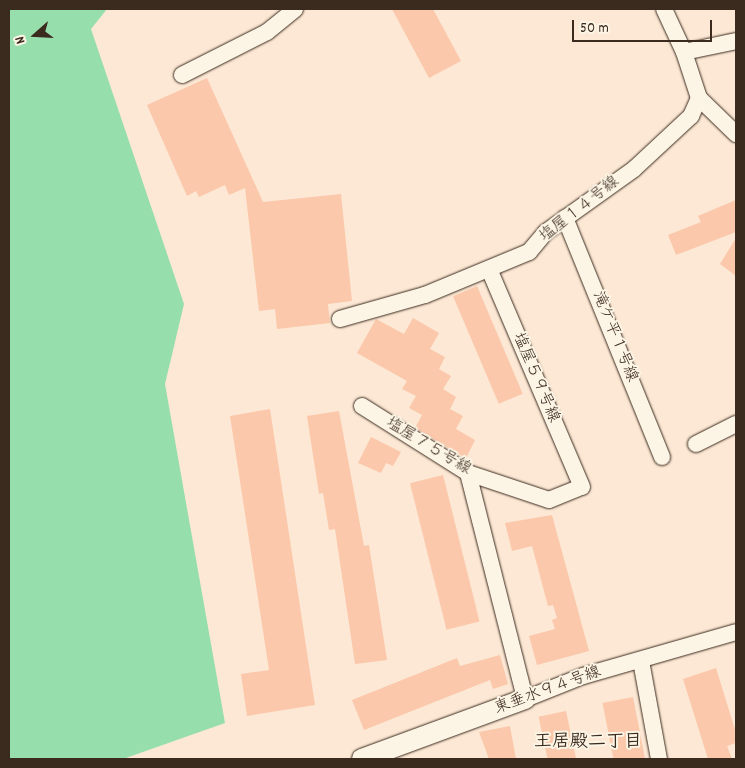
<!DOCTYPE html>
<meta charset="utf-8">
<style>
body{margin:0}
#map{position:relative;width:745px;height:768px;overflow:hidden;background:#fce8d4;font-family:Dekko,"Klee One",sans-serif}
div>[style]{position:absolute}
.green>*{inset:0;background:#97dead}
.building>*{inset:0;background:#fbc8ab;transform-origin:0 0}
.roads{filter:drop-shadow(0 0 1px #3b2a1e) drop-shadow(0 0 1px #3b2a1e)}
.minor>*{height:16px;margin:-8px;padding:0 8px;transform-origin:8px;border-radius:8px;background:#fcf5e5}
.tertiary>*{height:20px;margin:-10px;padding:0 10px;transform-origin:10px;border-radius:10px;background:#fcf5e5}
span{translate:-50% -50%;white-space:nowrap;text-align:center;line-height:1.15;-webkit-text-stroke:4px #fcf5e5;paint-order:stroke}
.street-label{font-size:16px;color:#3b2a1e}
.neighbourhood-label{font-size:18px;color:#3b2a1e;font-weight:700}
.frame{position:absolute;inset:0;border:10px solid #3b2a1e;pointer-events:none}
.north{position:absolute;left:10px;top:10px;width:50px;height:50px;-webkit-text-stroke:4px #fcf5e5;paint-order:stroke;rotate:251deg;font-size:14px;font-weight:700;line-height:20px;text-align:center;color:#3b2a1e}
.north::after{content:'';display:block;margin:auto;width:18px;height:22px;background:#3b2a1e;clip-path:polygon(50% 0,100% 100%,50% 72%,0 100%)}
.scale{position:absolute;left:572px;top:20px;width:140px;height:22px;box-sizing:border-box;border:2px solid #3b2a1e;border-top:0;padding-left:6px;font-size:15px;line-height:18px;white-space:nowrap;color:#3b2a1e;-webkit-text-stroke:4px #fcf5e5;paint-order:stroke}
</style>
<div id="map">
<div class="green">
<div style="clip-path:polygon(9px 9px,107px 9px,91px 29px,184px 304px,165px 384px,225px 723px,123px 759px,9px 759px)"></div>
</div>
<div class="building">
<div style="clip-path:polygon(392px 9px,433px 9px,461px 61px,429px 78px)"></div>
<div style="clip-path:polygon(207px 78px,263px 202px,341px 194px,352px 301px,328px 304px,330px 323px,277px 329px,275px 309px,259px 311px,245px 188px,229px 195px,225px 185px,199px 197px,196px 191px,187px 196px,147px 105px)"></div>
<div style="clip-path:polygon(736px 200px,736px 232px,676px 255px,668px 235px,701px 222px,698px 216px)"></div>
<div style="clip-path:polygon(736px 238px,736px 276px,720px 264px)"></div>
<div style="left:477px;top:286px;width:117px;height:26px;rotate:67deg"></div>
<div style="clip-path:polygon(413px 318px,439px 333px,430px 349px,445px 357px,439px 369px,451px 376px,443px 389px,456px 397px,450px 409px,463px 416px,456px 429px,475px 440px,466px 458px,415px 428px,422px 415px,409px 408px,416px 396px,402px 389px,407px 381px,357px 353px,376px 319px,404px 334px)"></div>
<div style="clip-path:polygon(270px 409px,315px 705px,247px 716px,241px 674px,269px 670px,230px 416px)"></div>
<div style="clip-path:polygon(339px 411px,364px 546px,369px 545px,387px 660px,355px 664px,335px 529px,329px 530px,323px 493px,319px 494px,307px 416px)"></div>
<div style="clip-path:polygon(371px 437px,401px 452px,393px 466px,386px 463px,381px 473px,358px 463px)"></div>
<div style="left:443px;top:475px;width:151px;height:34px;rotate:76deg"></div>
<div style="clip-path:polygon(552px 515px,589px 651px,537px 665px,529px 636px,555px 629px,552px 620px,557px 618px,553px 605px,548px 606px,532px 546px,512px 551px,505px 523px)"></div>
<div style="clip-path:polygon(500px 655px,508px 684px,493px 689px,490px 680px,364px 730px,352px 700px,457px 658px,460px 666px)"></div>
<div style="clip-path:polygon(716px 668px,736px 733px,736px 743px,727px 746px,732px 759px,708px 759px,683px 679px)"></div>
<div style="left:633px;top:697px;width:63px;height:31px;rotate:79deg"></div>
<div style="left:566px;top:711px;width:49px;height:28px;rotate:78deg"></div>
<div style="clip-path:polygon(510px 726px,516px 759px,489px 759px,479px 732px)"></div>
</div>
<div class="roads">
<div class="minor">
<div style="left:664px;top:9px;width:47px;rotate:65.1deg"></div>
<div style="left:182px;top:75px;width:95px;rotate:-26.8deg"></div>
<div style="left:267px;top:32px;width:36px;rotate:-39deg"></div>
<div style="left:699px;top:98px;width:52px;rotate:44.2deg"></div>
<div style="left:565px;top:218px;width:258px;rotate:67.9deg"></div>
<div style="left:340px;top:319px;width:88px;rotate:-15.8deg"></div>
<div style="left:425px;top:295px;width:113px;rotate:-22.5deg"></div>
<div style="left:529px;top:252px;width:26px;rotate:-50deg"></div>
<div style="left:546px;top:232px;width:108px;rotate:-35.6deg"></div>
<div style="left:634px;top:169px;width:78px;rotate:-42.9deg"></div>
<div style="left:691px;top:116px;width:20px;rotate:-66deg"></div>
<div style="left:699px;top:98px;width:48px;rotate:-108.1deg"></div>
<div style="left:684px;top:52px;width:53px;rotate:-11.9deg"></div>
<div style="left:362px;top:406px;width:125px;rotate:32.3deg"></div>
<div style="left:468px;top:473px;width:85px;rotate:18.4deg"></div>
<div style="left:549px;top:500px;width:35px;rotate:-22deg"></div>
<div style="left:582px;top:487px;width:237px;rotate:-113.1deg"></div>
<div style="left:696px;top:444px;width:45px;rotate:-26.6deg"></div>
<div style="left:468px;top:473px;width:233px;rotate:75.8deg"></div>
<div style="left:525px;top:699px;width:62px;rotate:-21.6deg"></div>
<div style="left:583px;top:676px;width:159px;rotate:-16deg"></div>
<div style="left:641px;top:661px;width:100px;rotate:79.6deg"></div>
</div>
<div class="tertiary">
<div style="left:362px;top:759px;width:174px;rotate:-20.2deg"></div>
</div>
</div>
<div class="street-label">
<span style="left:580px;top:210px;rotate:-38deg">塩屋１４号線</span>
<span style="left:614px;top:337px;rotate:68deg">滝ケ平１号線</span>
<span style="left:535px;top:378px;rotate:67deg">塩屋５９号線</span>
<span style="left:428px;top:447px;rotate:31deg">塩屋７５号線</span>
<span style="left:548px;top:691px;rotate:-20deg">東垂水９４号線</span>
</div>
<div class="neighbourhood-label">
<span style="left:588px;top:743px">王居殿二丁目</span>
</div>
<div class="frame"></div>
<div class="north">N</div>
<div class="scale">50 m</div>
</div>
